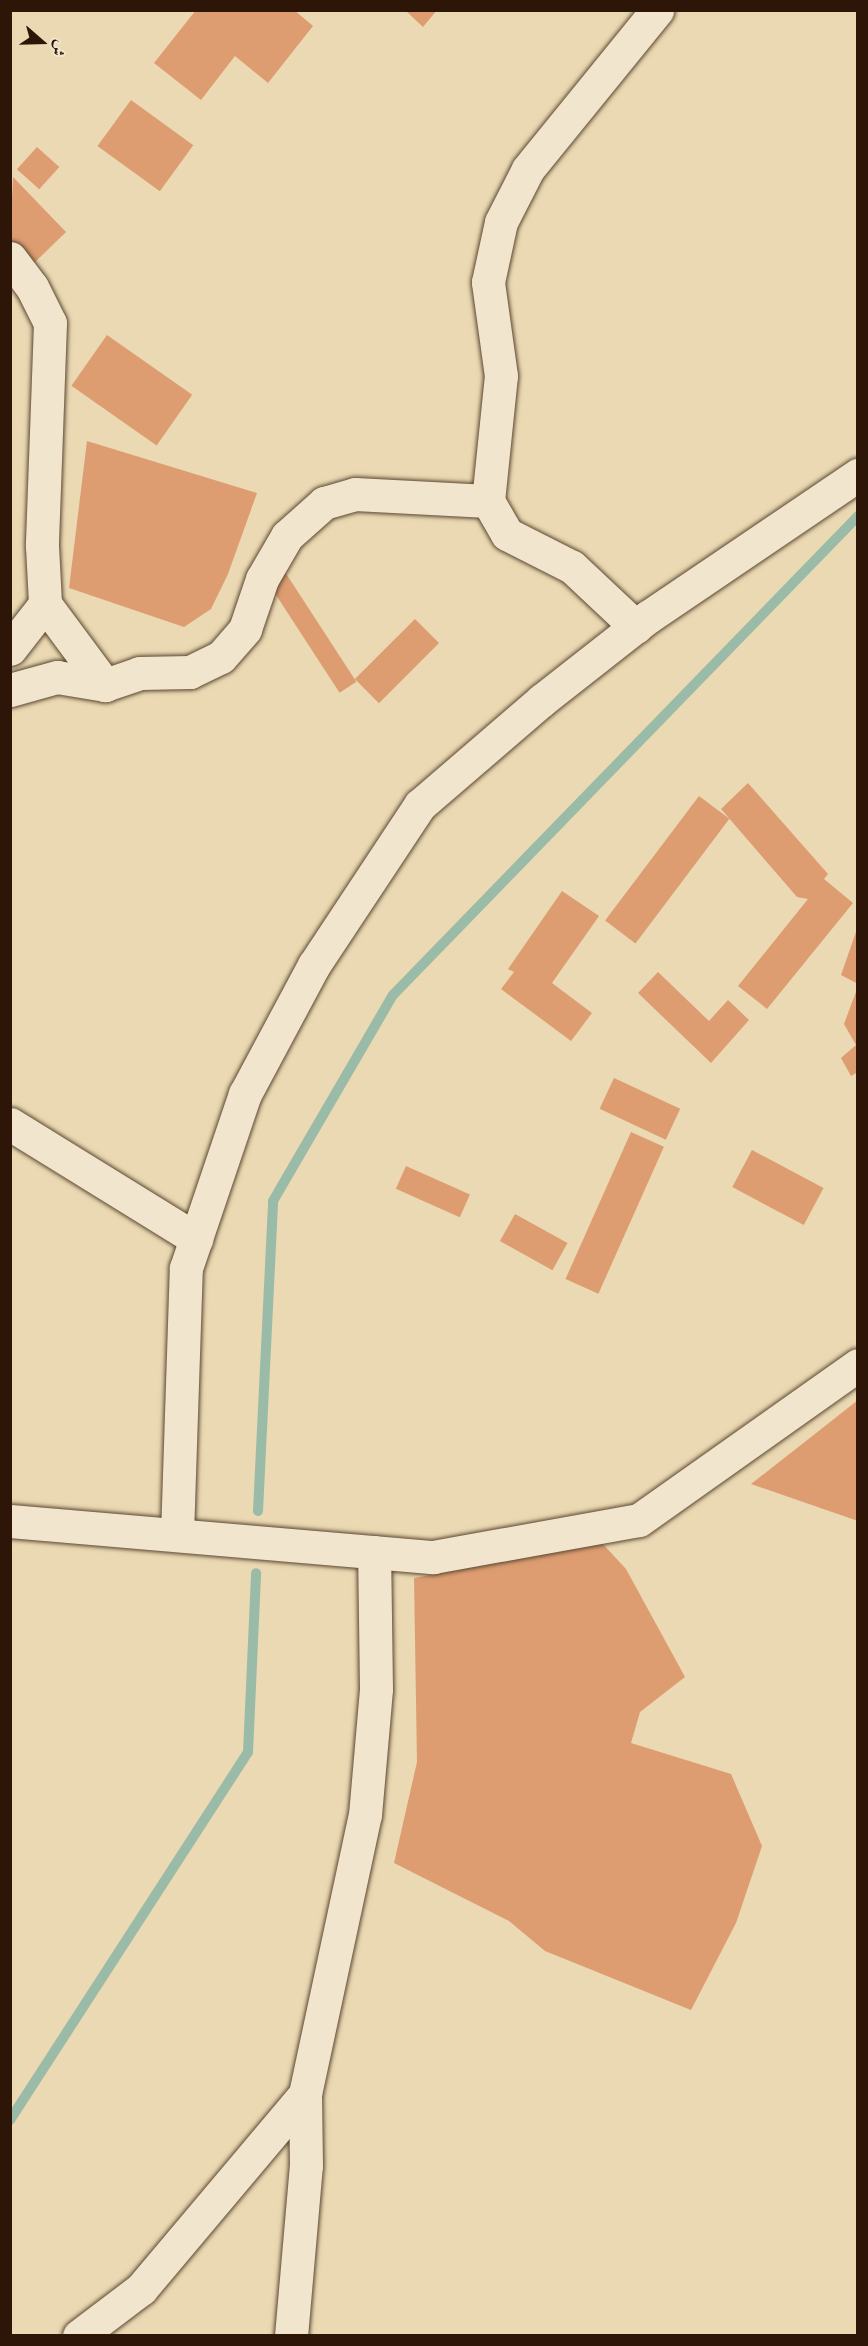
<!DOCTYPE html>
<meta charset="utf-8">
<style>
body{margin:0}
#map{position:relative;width:868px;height:2346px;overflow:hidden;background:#ead9b2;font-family:Alegreya,Amiri,serif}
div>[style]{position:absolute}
.stream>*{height:10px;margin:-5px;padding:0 5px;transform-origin:5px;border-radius:5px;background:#99bba7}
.building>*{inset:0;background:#dd9d71;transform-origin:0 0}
.roads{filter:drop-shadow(0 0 2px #5c4732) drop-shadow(0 0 2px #5c4732)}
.minor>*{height:33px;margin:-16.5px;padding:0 16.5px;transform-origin:16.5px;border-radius:16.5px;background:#f1e6cd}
span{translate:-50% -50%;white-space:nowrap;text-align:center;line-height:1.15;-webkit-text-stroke:5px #f1e6cd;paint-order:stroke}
.frame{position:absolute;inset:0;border:12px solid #2d1607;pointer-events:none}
.north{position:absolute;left:12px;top:12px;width:60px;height:60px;-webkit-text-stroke:4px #f1e6cd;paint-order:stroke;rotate:110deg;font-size:16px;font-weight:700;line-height:24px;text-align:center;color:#2d1607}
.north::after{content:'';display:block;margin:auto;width:21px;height:27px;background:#2d1607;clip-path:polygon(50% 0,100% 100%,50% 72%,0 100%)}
</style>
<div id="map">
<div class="stream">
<div style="left:258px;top:1511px;width:310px;rotate:-87.2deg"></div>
<div style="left:273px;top:1201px;width:238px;rotate:-59.8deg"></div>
<div style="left:393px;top:995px;width:668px;rotate:-45.85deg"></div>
<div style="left:10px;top:2120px;width:438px;rotate:-57.1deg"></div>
<div style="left:248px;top:1752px;width:179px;rotate:-87.4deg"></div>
</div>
<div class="building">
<div style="clip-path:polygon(196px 10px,294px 10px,313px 26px,268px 83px,235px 56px,201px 100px,154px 63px)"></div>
<div style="clip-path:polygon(405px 10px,437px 10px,423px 27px)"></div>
<div style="left:131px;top:100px;width:77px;height:57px;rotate:36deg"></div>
<div style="left:37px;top:147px;width:30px;height:30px;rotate:42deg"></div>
<div style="clip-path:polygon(13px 177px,66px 232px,32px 265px,10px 242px)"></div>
<div style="left:107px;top:335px;width:104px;height:62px;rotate:35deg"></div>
<div style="clip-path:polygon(87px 441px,257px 493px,228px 574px,211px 609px,184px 627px,69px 588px)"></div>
<div style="left:285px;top:572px;width:131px;height:20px;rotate:57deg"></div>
<div style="left:415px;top:619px;width:34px;height:85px;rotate:45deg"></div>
<div style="clip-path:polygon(748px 783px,828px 874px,824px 879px,853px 903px,767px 1009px,738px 986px,808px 899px,797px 897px,721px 809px)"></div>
<div style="left:699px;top:796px;width:38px;height:156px;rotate:37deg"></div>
<div style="clip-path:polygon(562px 891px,599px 916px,552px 983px,592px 1013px,571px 1041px,501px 989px,514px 972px,508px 969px)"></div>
<div style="clip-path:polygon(857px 929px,858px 929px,858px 984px,841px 975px)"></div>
<div style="clip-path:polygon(658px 972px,709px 1021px,728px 1000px,749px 1020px,711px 1063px,638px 993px)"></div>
<div style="clip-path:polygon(857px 989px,858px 1072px,851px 1076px,841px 1058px,856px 1045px,844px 1024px)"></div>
<div style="left:614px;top:1078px;width:73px;height:34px;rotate:25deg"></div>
<div style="left:631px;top:1132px;width:36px;height:161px;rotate:24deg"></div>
<div style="left:752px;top:1150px;width:81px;height:42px;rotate:28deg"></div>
<div style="left:406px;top:1166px;width:70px;height:25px;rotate:24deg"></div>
<div style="left:515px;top:1214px;width:60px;height:31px;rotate:29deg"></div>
<div style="clip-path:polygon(858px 1400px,858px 1521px,751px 1484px,806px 1441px)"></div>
<div style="clip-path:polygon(602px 1543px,626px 1569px,685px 1677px,640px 1712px,631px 1743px,731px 1774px,762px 1846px,736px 1923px,691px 2010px,545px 1951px,509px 1921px,394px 1863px,417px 1762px,414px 1578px)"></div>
</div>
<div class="roads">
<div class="minor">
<div style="left:10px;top:258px;width:36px;rotate:53deg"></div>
<div style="left:32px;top:287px;width:40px;rotate:63.4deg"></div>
<div style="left:50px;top:323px;width:223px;rotate:92.1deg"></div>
<div style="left:42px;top:546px;width:58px;rotate:87deg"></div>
<div style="left:45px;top:604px;width:101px;rotate:53.5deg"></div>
<div style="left:636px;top:627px;width:88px;rotate:-136.8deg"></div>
<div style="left:572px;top:567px;width:73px;rotate:-153.1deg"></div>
<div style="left:507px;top:534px;width:38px;rotate:-120deg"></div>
<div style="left:488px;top:501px;width:126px;rotate:-84.1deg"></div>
<div style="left:501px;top:376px;width:95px;rotate:-97.9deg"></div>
<div style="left:488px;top:282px;width:61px;rotate:-77.8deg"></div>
<div style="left:501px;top:222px;width:59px;rotate:-63deg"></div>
<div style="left:528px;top:169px;width:205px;rotate:-50.9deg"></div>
<div style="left:10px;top:649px;width:57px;rotate:-52.1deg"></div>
<div style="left:10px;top:690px;width:49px;rotate:-15.5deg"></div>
<div style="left:57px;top:677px;width:49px;rotate:9.5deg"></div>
<div style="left:105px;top:685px;width:36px;rotate:-19deg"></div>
<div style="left:139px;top:673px;width:51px;rotate:-1.1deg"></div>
<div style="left:190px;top:672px;width:34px;rotate:-26deg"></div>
<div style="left:221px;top:657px;width:37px;rotate:-49deg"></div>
<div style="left:245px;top:629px;width:53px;rotate:-71.2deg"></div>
<div style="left:262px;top:579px;width:50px;rotate:-59.8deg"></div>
<div style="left:287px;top:536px;width:50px;rotate:-41.7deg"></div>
<div style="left:324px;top:503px;width:32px;rotate:-16deg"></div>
<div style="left:355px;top:494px;width:133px;rotate:3deg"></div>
<div style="left:10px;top:1124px;width:219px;rotate:31.7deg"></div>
<div style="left:10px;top:1521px;width:425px;rotate:4.9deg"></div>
<div style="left:433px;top:1557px;width:209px;rotate:-10.2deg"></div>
<div style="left:639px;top:1520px;width:268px;rotate:-35.3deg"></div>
<div style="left:177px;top:1535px;width:267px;rotate:-88.1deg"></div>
<div style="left:186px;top:1268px;width:184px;rotate:-71.3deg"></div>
<div style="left:245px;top:1094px;width:146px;rotate:-61.9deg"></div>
<div style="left:314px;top:965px;width:192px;rotate:-56.5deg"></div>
<div style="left:420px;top:805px;width:161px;rotate:-40.7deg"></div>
<div style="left:542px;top:700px;width:135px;rotate:-38.1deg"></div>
<div style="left:648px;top:617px;width:254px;rotate:-34.1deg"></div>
<div style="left:79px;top:2336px;width:78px;rotate:-37.2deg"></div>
<div style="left:141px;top:2289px;width:255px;rotate:-49.9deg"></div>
<div style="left:291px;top:2336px;width:171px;rotate:-85deg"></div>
<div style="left:306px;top:2166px;width:72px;rotate:-90.8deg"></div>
<div style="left:305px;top:2094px;width:285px;rotate:-77.9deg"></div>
<div style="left:365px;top:1815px;width:126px;rotate:-85deg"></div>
<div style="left:376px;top:1689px;width:137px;rotate:-90.8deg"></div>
</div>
</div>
<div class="frame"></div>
<div class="north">ش</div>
</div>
